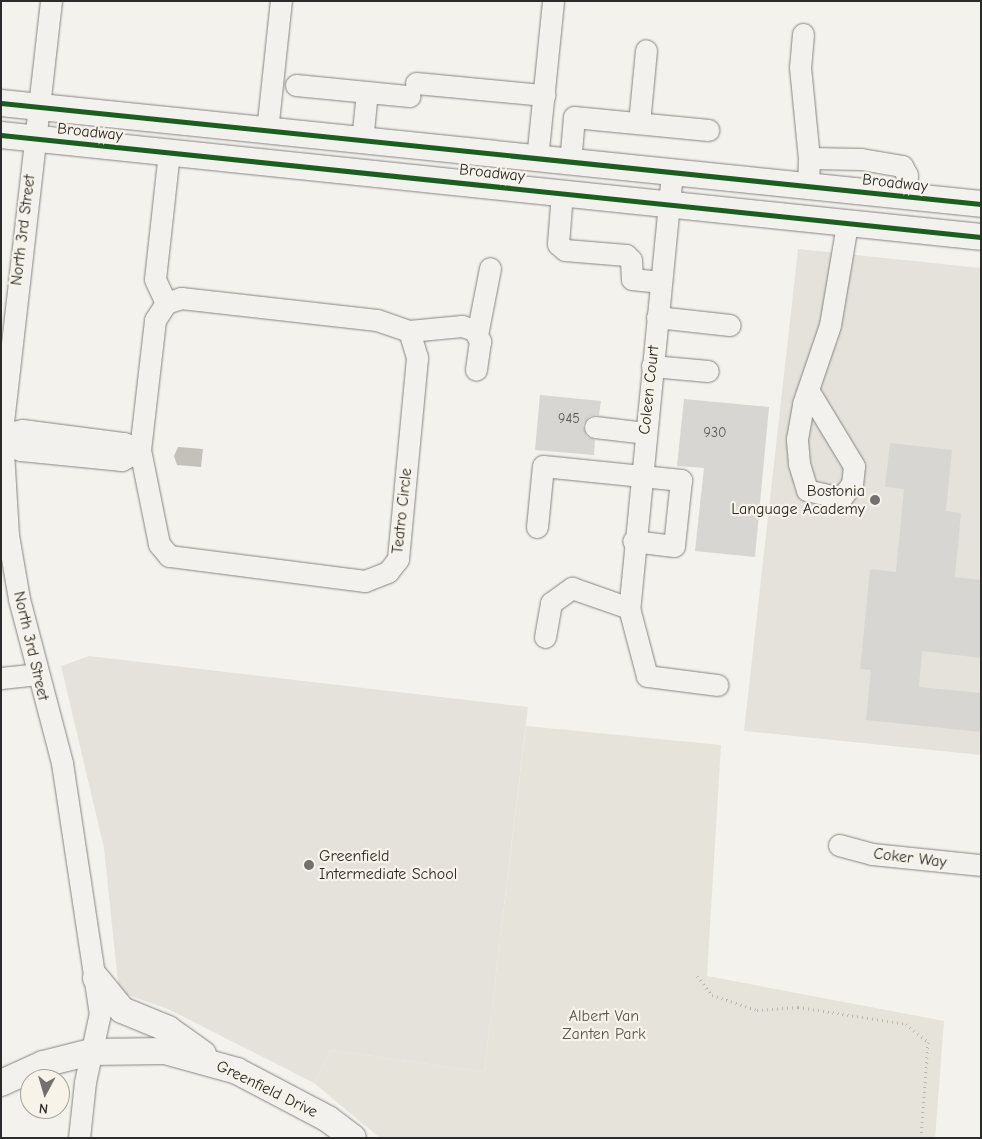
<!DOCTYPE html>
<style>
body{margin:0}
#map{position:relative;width:982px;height:1139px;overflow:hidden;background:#f4f2ec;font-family:"Comic Neue",sans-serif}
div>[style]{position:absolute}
.built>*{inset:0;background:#e5e2db}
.green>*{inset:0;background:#e6e3da}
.water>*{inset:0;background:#c4c1ba}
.building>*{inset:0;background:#d7d6d2}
.path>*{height:3px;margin-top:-1.5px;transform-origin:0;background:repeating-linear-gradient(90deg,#b8b7b5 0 1px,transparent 0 5px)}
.roads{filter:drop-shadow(0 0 1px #858582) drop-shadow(0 0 1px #858582)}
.minor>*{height:21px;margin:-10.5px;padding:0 10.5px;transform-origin:10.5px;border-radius:10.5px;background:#f2f1ed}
.major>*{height:26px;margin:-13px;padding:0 13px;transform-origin:13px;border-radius:13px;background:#f2f1ed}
.cycleway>*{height:5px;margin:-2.5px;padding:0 2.5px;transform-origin:2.5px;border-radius:2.5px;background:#1b5e20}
.dots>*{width:14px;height:14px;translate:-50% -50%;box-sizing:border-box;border:2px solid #f7f3e8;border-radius:50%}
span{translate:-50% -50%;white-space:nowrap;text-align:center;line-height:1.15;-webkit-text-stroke:4.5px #f7f3e8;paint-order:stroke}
.number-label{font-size:14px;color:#565655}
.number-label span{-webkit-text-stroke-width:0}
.street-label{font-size:16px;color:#2b2b2b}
.poi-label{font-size:16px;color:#2b2b2b}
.right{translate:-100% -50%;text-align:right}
.left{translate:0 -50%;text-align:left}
.park-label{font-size:16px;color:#575653}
.frame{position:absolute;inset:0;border:2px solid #2b2b2b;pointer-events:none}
.north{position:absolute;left:20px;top:1069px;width:50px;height:50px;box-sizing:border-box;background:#f7f3e8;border:1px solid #a5a39c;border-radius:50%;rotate:186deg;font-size:14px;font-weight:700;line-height:20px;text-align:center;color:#2b2b2b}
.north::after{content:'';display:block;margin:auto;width:18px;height:22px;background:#71716f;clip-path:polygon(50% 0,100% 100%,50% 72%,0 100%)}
</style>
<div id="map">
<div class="built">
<div style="clip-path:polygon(798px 249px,981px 268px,981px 755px,744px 731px)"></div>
<div style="clip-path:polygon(89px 656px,528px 707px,484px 1072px,331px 1050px,314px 1083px,168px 1009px,119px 992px,104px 848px,61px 666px)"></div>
</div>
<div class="green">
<div style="clip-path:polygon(526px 726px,721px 745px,707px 976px,944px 1021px,935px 1138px,380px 1138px,314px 1083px,331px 1050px,484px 1072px)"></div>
</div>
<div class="water">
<div style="clip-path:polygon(178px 447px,203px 449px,201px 467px,177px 465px,174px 456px)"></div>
</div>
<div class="building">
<div style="clip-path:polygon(540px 395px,601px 401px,599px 415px,590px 416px,583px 425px,587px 437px,595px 440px,594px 455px,535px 450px)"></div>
<div style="clip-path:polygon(684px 399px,769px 407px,755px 557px,695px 551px,704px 468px,677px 466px)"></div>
<div style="clip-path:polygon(890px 443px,952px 450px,946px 511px,961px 513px,955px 577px,981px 580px,981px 658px,922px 651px,919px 687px,981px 693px,981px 732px,866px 720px,871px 670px,860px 669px,870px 569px,896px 572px,904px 489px,885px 487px)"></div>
</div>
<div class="path">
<div style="left:697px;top:976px;width:24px;rotate:52deg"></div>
<div style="left:712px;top:995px;width:47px;rotate:18.4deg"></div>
<div style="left:757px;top:1010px;width:41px;rotate:-4.2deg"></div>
<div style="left:798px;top:1007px;width:109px;rotate:8.9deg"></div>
<div style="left:906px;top:1024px;width:28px;rotate:39deg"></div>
<div style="left:928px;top:1042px;width:96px;rotate:94.2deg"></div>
</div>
<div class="roads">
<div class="minor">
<div style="left:51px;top:1px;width:436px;rotate:96.5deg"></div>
<div style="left:2px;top:434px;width:101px;rotate:86.6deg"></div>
<div style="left:8px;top:535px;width:65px;rotate:80.2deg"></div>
<div style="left:19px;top:599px;width:170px;rotate:75.3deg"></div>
<div style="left:62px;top:763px;width:253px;rotate:81.4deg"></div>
<div style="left:100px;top:1013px;width:71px;rotate:102.3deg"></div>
<div style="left:85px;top:1082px;width:56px;rotate:96.1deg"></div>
<div style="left:803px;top:34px;width:33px;rotate:95deg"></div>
<div style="left:800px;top:67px;width:91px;rotate:84.4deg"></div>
<div style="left:416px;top:83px;width:129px;rotate:5.4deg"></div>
<div style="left:296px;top:85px;width:114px;rotate:5.6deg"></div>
<div style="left:639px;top:123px;width:73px;rotate:-84.5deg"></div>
<div style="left:267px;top:131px;width:131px;rotate:-83.9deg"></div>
<div style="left:362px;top:141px;width:49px;rotate:-84.2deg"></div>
<div style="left:537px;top:159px;width:159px;rotate:-84.2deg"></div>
<div style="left:570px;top:163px;width:46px;rotate:-85deg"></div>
<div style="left:574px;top:117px;width:135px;rotate:5.5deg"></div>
<div style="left:672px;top:173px;width:437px;rotate:95.6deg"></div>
<div style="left:629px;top:608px;width:70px;rotate:75.2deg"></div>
<div style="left:647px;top:676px;width:71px;rotate:7.3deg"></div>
<div style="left:808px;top:186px;width:28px;rotate:-88deg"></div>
<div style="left:809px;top:158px;width:52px;rotate:1.1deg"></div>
<div style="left:861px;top:159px;width:42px;rotate:9.7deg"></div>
<div style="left:902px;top:166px;width:10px;rotate:61deg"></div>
<div style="left:907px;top:175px;width:21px;rotate:95deg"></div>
<div style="left:562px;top:193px;width:51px;rotate:94.5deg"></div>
<div style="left:558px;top:244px;width:9px;rotate:41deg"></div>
<div style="left:565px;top:250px;width:61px;rotate:4.7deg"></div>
<div style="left:626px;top:255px;width:7px;rotate:45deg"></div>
<div style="left:631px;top:260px;width:19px;rotate:87deg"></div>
<div style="left:632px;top:279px;width:29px;rotate:6deg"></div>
<div style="left:181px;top:298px;width:197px;rotate:6.4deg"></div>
<div style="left:377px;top:320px;width:34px;rotate:19deg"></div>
<div style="left:409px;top:331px;width:28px;rotate:73deg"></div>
<div style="left:417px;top:358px;width:202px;rotate:95.4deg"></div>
<div style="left:398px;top:559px;width:16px;rotate:128deg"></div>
<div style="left:388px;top:572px;width:25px;rotate:159deg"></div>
<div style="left:365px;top:581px;width:198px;rotate:-172.7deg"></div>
<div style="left:169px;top:556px;width:16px;rotate:-130deg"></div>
<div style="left:159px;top:544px;width:96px;rotate:-101.4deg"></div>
<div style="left:140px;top:450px;width:131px;rotate:-83.4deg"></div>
<div style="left:155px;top:320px;width:20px;rotate:-57deg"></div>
<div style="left:166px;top:303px;width:16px;rotate:-18deg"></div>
<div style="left:166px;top:303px;width:26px;rotate:-115deg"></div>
<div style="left:155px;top:279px;width:127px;rotate:-83.7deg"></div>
<div style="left:657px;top:317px;width:73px;rotate:6.3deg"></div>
<div style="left:409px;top:331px;width:53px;rotate:-5.4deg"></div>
<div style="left:462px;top:326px;width:13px;rotate:18deg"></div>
<div style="left:474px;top:330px;width:13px;rotate:61deg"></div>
<div style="left:480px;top:341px;width:29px;rotate:98deg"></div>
<div style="left:477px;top:335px;width:68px;rotate:-79deg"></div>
<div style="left:652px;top:366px;width:56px;rotate:5.1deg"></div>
<div style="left:808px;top:390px;width:89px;rotate:58.8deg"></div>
<div style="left:854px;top:466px;width:18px;rotate:96deg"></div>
<div style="left:852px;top:484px;width:18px;rotate:128deg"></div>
<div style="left:841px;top:498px;width:35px;rotate:-167deg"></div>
<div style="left:807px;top:490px;width:28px;rotate:-107deg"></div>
<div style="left:799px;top:463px;width:24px;rotate:-95deg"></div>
<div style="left:797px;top:439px;width:36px;rotate:-80deg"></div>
<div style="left:803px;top:404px;width:83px;rotate:-71.1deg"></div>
<div style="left:830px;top:325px;width:101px;rotate:-80.4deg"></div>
<div style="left:595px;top:427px;width:50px;rotate:6.8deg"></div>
<div style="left:22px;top:430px;width:103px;rotate:7.3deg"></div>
<div style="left:124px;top:443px;width:17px;rotate:24deg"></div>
<div style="left:140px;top:450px;width:21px;rotate:151deg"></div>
<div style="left:122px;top:460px;width:102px;rotate:-174.4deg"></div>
<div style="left:20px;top:450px;width:24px;rotate:-138deg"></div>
<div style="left:2px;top:434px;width:20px;rotate:-11deg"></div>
<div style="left:537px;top:527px;width:61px;rotate:-84.4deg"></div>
<div style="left:543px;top:466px;width:139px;rotate:5.8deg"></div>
<div style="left:681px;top:480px;width:66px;rotate:96.1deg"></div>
<div style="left:674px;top:546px;width:41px;rotate:-173deg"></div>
<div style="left:545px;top:637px;width:35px;rotate:-80deg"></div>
<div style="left:551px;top:603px;width:26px;rotate:-36deg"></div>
<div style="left:572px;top:588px;width:60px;rotate:19.3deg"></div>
<div style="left:1px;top:678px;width:37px;rotate:-6deg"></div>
<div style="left:839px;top:845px;width:34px;rotate:15deg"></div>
<div style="left:872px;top:854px;width:110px;rotate:5.8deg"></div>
</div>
<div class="major">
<div style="left:1px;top:103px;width:985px;rotate:5.88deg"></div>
<div style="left:1px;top:135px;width:985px;rotate:5.94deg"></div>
<div style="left:96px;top:978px;width:41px;rotate:50.9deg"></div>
<div style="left:122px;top:1010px;width:50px;rotate:22.4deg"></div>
<div style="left:168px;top:1029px;width:43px;rotate:35.5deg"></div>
<div style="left:1px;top:1083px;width:46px;rotate:-24.3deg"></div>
<div style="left:43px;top:1064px;width:49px;rotate:-14deg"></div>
<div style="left:91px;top:1052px;width:74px;rotate:-0.8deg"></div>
<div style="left:165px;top:1051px;width:75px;rotate:15.5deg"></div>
<div style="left:237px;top:1071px;width:103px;rotate:27.8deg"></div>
<div style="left:328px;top:1119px;width:31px;rotate:37deg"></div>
</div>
</div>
<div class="cycleway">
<div style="left:1px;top:103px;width:985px;rotate:5.88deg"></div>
<div style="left:1px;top:135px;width:985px;rotate:5.94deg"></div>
</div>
<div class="dots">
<div style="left:875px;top:500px;background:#71716f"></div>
<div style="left:309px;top:865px;background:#71716f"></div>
</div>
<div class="number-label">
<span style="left:569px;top:419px">945</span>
<span style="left:715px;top:433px">930</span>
</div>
<div class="street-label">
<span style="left:90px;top:132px;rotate:6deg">Broadway</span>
<span style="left:492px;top:173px;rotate:6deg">Broadway</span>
<span style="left:895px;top:183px;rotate:6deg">Broadway</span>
<span style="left:23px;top:230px;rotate:-83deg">North 3rd Street</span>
<span style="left:649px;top:390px;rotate:-84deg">Coleen Court</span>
<span style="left:402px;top:511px;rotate:-84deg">Teatro Circle</span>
<span style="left:31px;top:646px;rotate:77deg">North 3rd Street</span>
<span style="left:910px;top:858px;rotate:7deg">Coker Way</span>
<span style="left:267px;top:1089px;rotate:26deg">Greenfield Drive</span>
</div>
<div class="poi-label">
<span class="right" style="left:865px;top:500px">Bostonia<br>Language Academy</span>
<span class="left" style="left:319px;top:865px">Greenfield<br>Intermediate School</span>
</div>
<div class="park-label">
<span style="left:604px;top:1025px">Albert Van<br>Zanten Park</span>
</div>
<div class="frame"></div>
<div class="north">N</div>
</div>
